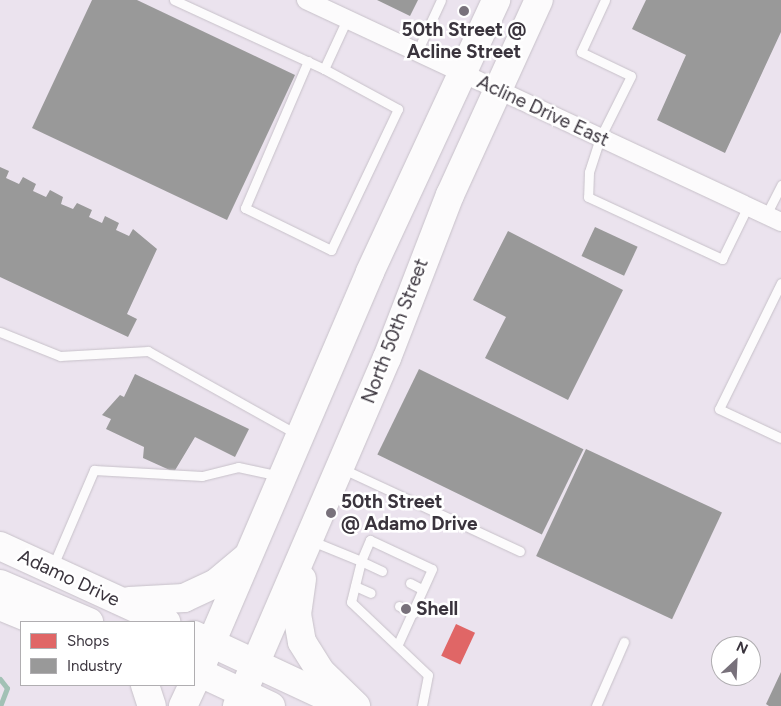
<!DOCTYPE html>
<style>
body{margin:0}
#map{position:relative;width:781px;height:706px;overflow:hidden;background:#ebe3ee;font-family:Figtree,sans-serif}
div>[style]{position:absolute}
.shops>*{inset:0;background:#e06666;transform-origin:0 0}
.industry>*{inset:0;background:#999;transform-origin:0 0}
.stream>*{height:5px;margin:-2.5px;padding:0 2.5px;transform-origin:2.5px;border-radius:2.5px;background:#a2c1b5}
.roads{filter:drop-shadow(0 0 1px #c7c1c9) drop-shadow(0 0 1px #c7c1c9)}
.service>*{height:9px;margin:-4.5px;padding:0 4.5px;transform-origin:4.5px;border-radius:4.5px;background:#fcfbfc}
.minor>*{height:18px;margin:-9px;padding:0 9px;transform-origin:9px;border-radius:9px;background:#fcfbfc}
.primary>*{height:28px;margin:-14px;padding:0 14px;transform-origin:14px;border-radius:14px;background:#fcfbfc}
.dots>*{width:14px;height:14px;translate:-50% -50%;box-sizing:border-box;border:2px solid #fff;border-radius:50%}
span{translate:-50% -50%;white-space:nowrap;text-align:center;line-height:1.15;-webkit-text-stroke:5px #fff;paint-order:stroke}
.poi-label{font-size:19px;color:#3a343d;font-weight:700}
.left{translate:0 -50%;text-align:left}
.street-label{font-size:19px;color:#3a343d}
.legend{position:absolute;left:20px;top:621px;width:175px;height:65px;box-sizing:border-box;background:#fff;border:1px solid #b0aeb1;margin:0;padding:6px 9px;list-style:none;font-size:15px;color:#3a343d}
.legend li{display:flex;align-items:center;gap:10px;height:25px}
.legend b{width:25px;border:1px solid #b0aeb1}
.north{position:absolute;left:711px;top:636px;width:50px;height:50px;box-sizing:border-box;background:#fff;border:1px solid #b0aeb1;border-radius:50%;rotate:25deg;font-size:14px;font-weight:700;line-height:20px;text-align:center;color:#3a343d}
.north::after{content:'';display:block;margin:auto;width:18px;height:22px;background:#78717b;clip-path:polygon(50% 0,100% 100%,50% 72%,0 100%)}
</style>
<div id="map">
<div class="shops">
<div style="left:456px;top:624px;width:21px;height:35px;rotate:25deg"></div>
</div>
<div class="industry">
<div style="clip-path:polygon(92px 0,137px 0,295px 75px,227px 220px,32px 128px)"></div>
<div style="clip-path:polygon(377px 0,418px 0,410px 16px)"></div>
<div style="clip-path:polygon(646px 0,781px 0,781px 32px,725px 153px,657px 120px,686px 55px,632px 29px)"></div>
<div style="clip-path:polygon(0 167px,9px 171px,6px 178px,19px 184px,23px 177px,36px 184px,33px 191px,46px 197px,50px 190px,63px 197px,61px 204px,73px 209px,77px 203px,92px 210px,89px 217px,102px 223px,105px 216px,119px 223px,116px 230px,129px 236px,133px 229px,157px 249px,127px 314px,137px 319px,128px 337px,0 277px)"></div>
<div style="left:595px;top:227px;width:47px;height:32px;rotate:25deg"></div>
<div style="clip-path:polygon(508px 231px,623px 290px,568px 400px,485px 358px,506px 317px,473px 300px)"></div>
<div style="left:419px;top:369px;width:183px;height:95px;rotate:26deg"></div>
<div style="clip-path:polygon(135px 374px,249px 429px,235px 457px,195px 437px,174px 472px,143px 458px,144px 447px,106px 429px,111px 419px,102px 415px,120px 395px,124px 397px)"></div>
<div style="left:586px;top:449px;width:150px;height:118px;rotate:25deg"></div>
<div style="clip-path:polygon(781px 672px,781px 706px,769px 706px,766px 704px)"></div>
</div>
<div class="stream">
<div style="left:0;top:679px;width:11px;rotate:52deg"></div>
<div style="left:7px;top:688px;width:19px;rotate:111deg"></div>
</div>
<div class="roads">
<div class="service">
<div style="left:174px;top:0;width:165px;rotate:24.7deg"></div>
<div style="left:324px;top:69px;width:55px;rotate:-65.3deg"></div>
<div style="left:605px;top:0;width:57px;rotate:114.8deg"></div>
<div style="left:581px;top:52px;width:55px;rotate:25.6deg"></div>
<div style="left:631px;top:76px;width:69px;rotate:116.6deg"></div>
<div style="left:600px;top:138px;width:36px;rotate:108deg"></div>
<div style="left:589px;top:172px;width:25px;rotate:92deg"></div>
<div style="left:588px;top:197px;width:148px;rotate:24.8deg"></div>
<div style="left:722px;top:259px;width:59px;rotate:-63.9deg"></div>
<div style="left:417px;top:52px;width:57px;rotate:-65.2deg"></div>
<div style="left:308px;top:61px;width:160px;rotate:113.2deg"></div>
<div style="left:245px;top:208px;width:96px;rotate:26deg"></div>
<div style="left:331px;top:250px;width:156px;rotate:-64.6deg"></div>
<div style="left:398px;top:109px;width:84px;rotate:-151.6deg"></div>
<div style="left:766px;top:215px;width:34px;rotate:-63deg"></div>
<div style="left:781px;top:283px;width:140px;rotate:116.2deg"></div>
<div style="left:719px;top:409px;width:68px;rotate:25.1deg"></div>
<div style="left:0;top:332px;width:65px;rotate:21.8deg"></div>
<div style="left:60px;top:356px;width:88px;rotate:-3.3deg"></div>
<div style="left:148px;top:351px;width:172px;rotate:29.2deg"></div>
<div style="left:343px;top:469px;width:195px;rotate:24.9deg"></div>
<div style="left:312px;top:541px;width:53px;rotate:22.2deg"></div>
<div style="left:361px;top:561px;width:42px;rotate:103.7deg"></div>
<div style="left:351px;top:602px;width:106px;rotate:43.5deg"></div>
<div style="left:428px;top:675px;width:32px;rotate:101deg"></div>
<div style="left:52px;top:568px;width:107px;rotate:-66.8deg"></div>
<div style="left:94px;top:470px;width:108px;rotate:3.2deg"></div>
<div style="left:202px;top:476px;width:37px;rotate:-14deg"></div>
<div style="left:238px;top:467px;width:43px;rotate:12.1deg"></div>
<div style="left:382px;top:571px;width:23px;rotate:-155deg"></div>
<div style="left:361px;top:561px;width:23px;rotate:-67deg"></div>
<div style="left:370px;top:540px;width:68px;rotate:25.1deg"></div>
<div style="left:432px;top:569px;width:82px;rotate:114.4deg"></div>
<div style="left:410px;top:583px;width:13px;rotate:27deg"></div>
<div style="left:355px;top:586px;width:17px;rotate:24deg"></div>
<div style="left:399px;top:606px;width:16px;rotate:27deg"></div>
<div style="left:596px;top:706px;width:70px;rotate:-66.4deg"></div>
</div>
<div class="minor">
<div style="left:306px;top:0;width:524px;rotate:25.05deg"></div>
</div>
<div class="primary">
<div style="left:0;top:546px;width:183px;rotate:24.6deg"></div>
<div style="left:302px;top:579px;width:35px;rotate:98deg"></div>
<div style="left:297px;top:614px;width:28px;rotate:80deg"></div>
<div style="left:302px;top:642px;width:36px;rotate:58deg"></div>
<div style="left:321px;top:672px;width:49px;rotate:44.2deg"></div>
<div style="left:0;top:584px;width:97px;rotate:23.1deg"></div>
<div style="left:129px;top:601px;width:55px;rotate:-3.1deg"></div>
<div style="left:184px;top:598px;width:35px;rotate:-25deg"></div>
<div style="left:216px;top:583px;width:39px;rotate:-40deg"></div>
<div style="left:0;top:606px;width:42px;rotate:22.3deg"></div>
<div style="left:194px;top:635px;width:166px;rotate:25deg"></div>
<div style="left:194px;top:670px;width:85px;rotate:25.1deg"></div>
<div style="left:194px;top:683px;width:447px;rotate:-66.8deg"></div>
<div style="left:370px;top:272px;width:300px;rotate:-65.1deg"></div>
<div style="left:145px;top:685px;width:22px;rotate:72deg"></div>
<div style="left:183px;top:706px;width:23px;rotate:-65deg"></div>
<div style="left:237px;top:706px;width:379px;rotate:-66.7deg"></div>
<div style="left:387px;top:358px;width:175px;rotate:-68.9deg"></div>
<div style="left:450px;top:195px;width:214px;rotate:-65.5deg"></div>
</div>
</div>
<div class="dots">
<div style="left:464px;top:11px;background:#78717b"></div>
<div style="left:331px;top:513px;background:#78717b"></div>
<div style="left:406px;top:609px;background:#78717b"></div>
</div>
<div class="poi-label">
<span style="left:464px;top:41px">50th Street @<br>Acline Street</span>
<span class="left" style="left:341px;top:513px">50th Street<br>@ Adamo Drive</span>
<span class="left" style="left:416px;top:609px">Shell</span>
</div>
<div class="street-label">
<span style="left:543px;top:111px;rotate:25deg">Acline Drive East</span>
<span style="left:395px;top:331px;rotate:-69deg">North 50th Street</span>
<span style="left:69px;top:578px;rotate:25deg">Adamo Drive</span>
</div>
<ul class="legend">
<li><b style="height:14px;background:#e06666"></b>Shops</li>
<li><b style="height:14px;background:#999"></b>Industry</li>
</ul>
<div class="north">N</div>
</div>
